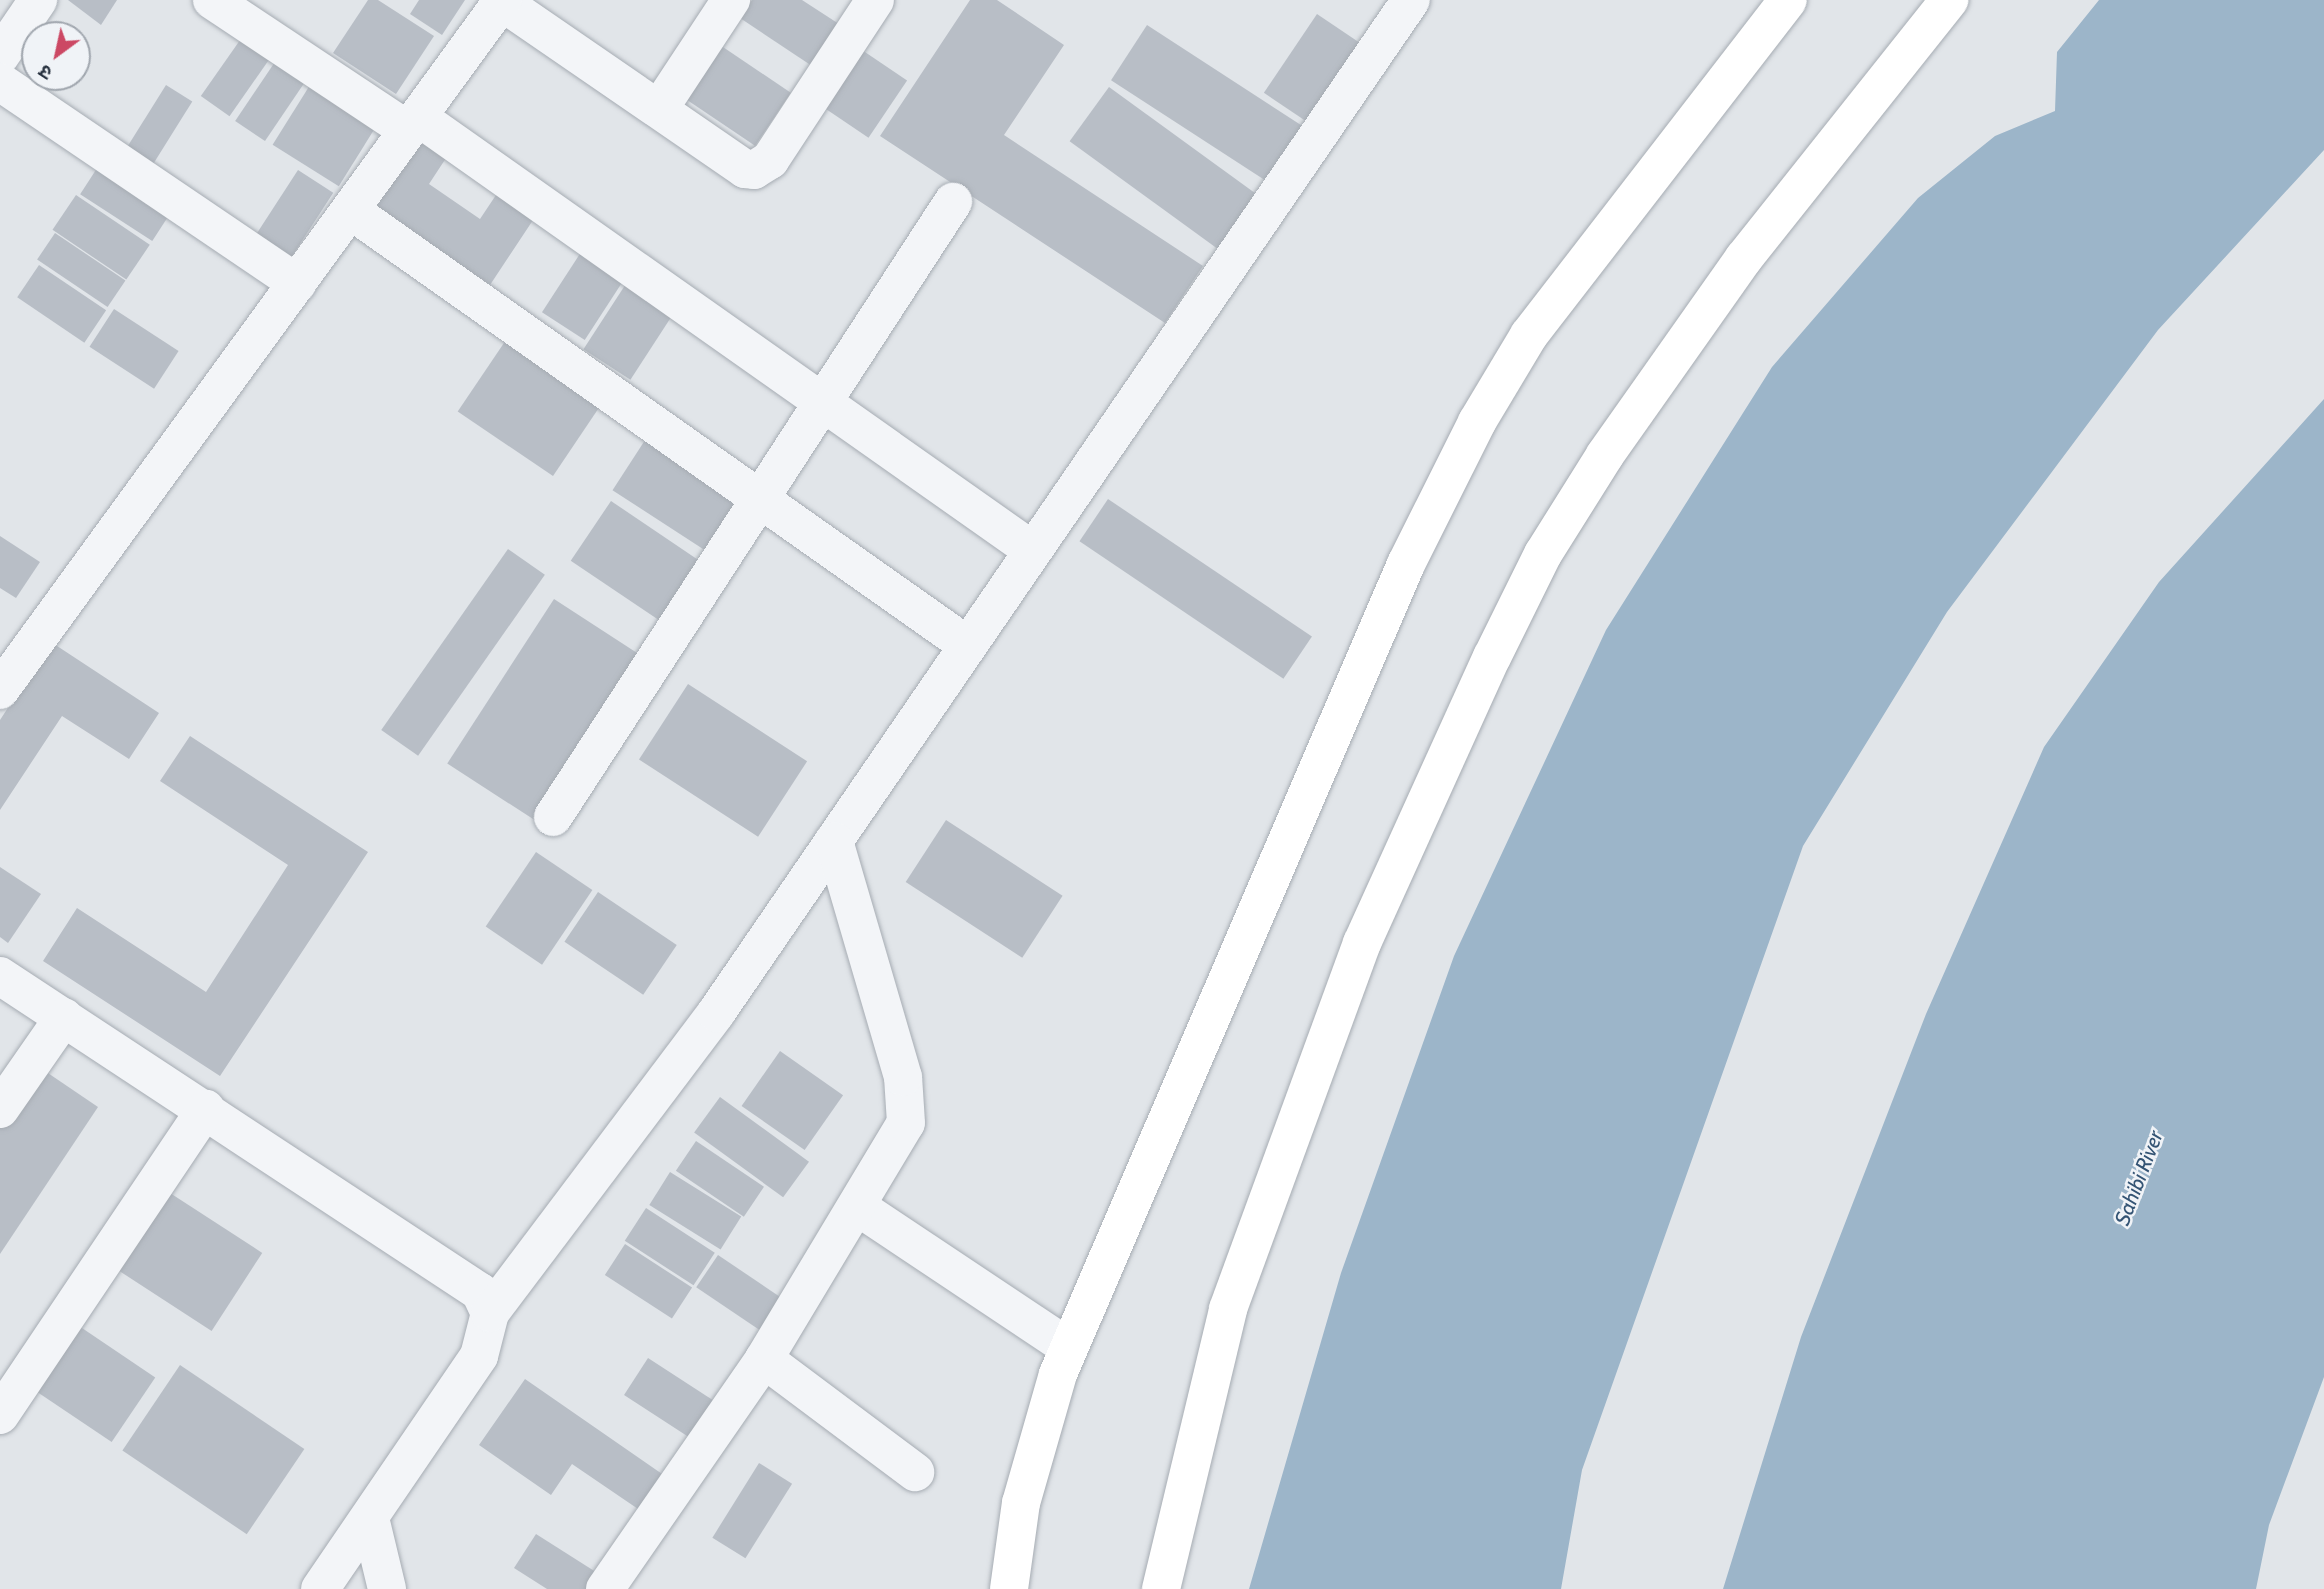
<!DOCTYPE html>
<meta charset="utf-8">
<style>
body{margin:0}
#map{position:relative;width:2324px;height:1589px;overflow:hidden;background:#e1e5e9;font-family:Cabin,"Noto Sans Devanagari",sans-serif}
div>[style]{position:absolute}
.water>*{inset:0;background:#9cb5c9}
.building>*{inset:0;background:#b8bec6;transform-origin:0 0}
.roads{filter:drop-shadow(0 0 2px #a6acb3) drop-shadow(0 0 2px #a6acb3)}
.street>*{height:38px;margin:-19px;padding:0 19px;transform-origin:19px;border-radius:19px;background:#f3f5f8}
.secondary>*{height:38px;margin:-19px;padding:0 19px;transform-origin:19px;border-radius:19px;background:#fff}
span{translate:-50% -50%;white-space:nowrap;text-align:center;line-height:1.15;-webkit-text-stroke:5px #f0f3f7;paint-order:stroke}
.water-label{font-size:21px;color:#345474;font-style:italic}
.north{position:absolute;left:21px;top:21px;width:70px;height:70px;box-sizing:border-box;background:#f0f3f7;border:2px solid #a0a6ae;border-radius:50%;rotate:213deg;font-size:19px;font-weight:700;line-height:28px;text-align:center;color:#293341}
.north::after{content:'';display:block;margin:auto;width:24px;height:32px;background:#cc4864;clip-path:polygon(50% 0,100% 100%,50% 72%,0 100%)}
</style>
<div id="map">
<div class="water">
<div style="clip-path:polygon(2099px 0,2324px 0,2324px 150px,2158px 330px,1947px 612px,1803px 846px,1582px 1470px,1561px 1589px,1249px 1589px,1341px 1273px,1454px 956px,1606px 630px,1772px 367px,1918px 198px,1995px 136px,2055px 111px,2057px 52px)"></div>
<div style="clip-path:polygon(2324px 399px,2324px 1377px,2269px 1525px,2256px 1589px,1723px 1589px,1801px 1337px,1926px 1014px,2044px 747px,2159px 582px)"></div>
</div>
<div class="building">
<div style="clip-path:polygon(68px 0,117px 0,101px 25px)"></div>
<div style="clip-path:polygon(368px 0,378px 0,434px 36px,396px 94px,333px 53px)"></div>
<div style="clip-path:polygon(419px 0,465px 0,442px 35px,410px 14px)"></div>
<div style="clip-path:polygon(752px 0,802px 0,839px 24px,812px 66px,740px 18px)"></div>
<div style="clip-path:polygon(970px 0,997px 0,1064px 45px,1004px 135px,1203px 266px,1165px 323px,880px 136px)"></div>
<div style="left:1317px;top:14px;width:64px;height:95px;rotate:34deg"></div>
<div style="left:1147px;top:25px;width:195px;height:66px;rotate:33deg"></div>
<div style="left:245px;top:33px;width:35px;height:77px;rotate:35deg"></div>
<div style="left:717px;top:43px;width:89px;height:64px;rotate:34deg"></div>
<div style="left:859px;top:48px;width:58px;height:69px;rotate:34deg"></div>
<div style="left:281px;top:53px;width:36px;height:82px;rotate:34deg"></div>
<div style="left:315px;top:77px;width:78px;height:80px;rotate:32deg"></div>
<div style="left:166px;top:85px;width:31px;height:80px;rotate:32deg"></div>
<div style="left:1109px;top:87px;width:185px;height:67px;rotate:36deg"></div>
<div style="clip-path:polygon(422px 128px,452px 149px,429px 184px,480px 219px,504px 183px,541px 208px,490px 285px,370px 205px)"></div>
<div style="left:103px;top:159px;width:86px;height:42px;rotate:33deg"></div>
<div style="left:298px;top:170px;width:42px;height:79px;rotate:33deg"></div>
<div style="left:76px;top:195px;width:89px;height:42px;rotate:34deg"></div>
<div style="left:55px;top:233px;width:85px;height:32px;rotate:34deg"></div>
<div style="left:585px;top:246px;width:51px;height:79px;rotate:33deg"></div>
<div style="left:39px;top:265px;width:81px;height:39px;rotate:34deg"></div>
<div style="left:633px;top:273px;width:56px;height:91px;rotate:33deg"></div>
<div style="left:114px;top:309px;width:77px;height:45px;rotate:33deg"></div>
<div style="left:508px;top:337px;width:115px;height:90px;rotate:34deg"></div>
<div style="left:649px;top:434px;width:124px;height:67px;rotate:33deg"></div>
<div style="left:1108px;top:499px;width:246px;height:51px;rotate:34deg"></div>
<div style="left:611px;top:501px;width:112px;height:72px;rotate:34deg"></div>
<div style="clip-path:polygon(0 536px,40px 562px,16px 598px,0 588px)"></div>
<div style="left:508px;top:549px;width:45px;height:221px;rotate:35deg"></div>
<div style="left:554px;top:599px;width:106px;height:196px;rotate:33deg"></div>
<div style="clip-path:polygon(51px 642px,159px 713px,129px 759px,62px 716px,0 810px,0 720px)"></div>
<div style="left:688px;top:684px;width:142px;height:90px;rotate:33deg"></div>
<div style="clip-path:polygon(190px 736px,368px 852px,220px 1076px,43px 961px,77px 908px,206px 992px,288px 865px,160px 781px)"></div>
<div style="left:946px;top:820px;width:139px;height:74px;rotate:33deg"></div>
<div style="left:536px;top:852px;width:68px;height:90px;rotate:34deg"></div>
<div style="clip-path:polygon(0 867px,41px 894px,8px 943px,0 937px)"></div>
<div style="left:598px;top:892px;width:95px;height:60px;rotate:34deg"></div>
<div style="left:780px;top:1051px;width:77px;height:67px;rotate:35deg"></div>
<div style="clip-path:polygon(39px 1067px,98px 1107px,0 1254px,0 1125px)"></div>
<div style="left:720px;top:1097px;width:110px;height:44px;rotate:36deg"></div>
<div style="left:696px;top:1141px;width:82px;height:36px;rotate:34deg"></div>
<div style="left:670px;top:1172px;width:84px;height:39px;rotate:32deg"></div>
<div style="left:170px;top:1193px;width:110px;height:93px;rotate:33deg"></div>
<div style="left:646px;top:1208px;width:82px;height:39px;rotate:33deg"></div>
<div style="left:625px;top:1244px;width:80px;height:37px;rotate:33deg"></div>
<div style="left:718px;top:1255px;width:87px;height:39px;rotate:34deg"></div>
<div style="left:79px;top:1326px;width:92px;height:78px;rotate:34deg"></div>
<div style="left:648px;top:1358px;width:84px;height:44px;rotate:33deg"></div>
<div style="left:180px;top:1365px;width:150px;height:103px;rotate:34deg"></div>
<div style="clip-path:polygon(525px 1379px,665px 1476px,641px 1511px,572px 1464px,551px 1495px,479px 1445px)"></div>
<div style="left:759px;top:1463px;width:39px;height:88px;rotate:32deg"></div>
<div style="clip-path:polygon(536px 1534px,599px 1574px,589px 1589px,547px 1589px,514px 1568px)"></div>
</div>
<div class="roads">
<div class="street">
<div style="left:212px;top:0;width:235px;rotate:33.6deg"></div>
<div style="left:502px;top:2px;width:295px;rotate:34.5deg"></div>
<div style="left:745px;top:169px;width:9px;rotate:6deg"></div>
<div style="left:754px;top:170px;width:19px;rotate:-32deg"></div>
<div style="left:770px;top:160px;width:191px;rotate:-56.7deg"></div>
<div style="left:0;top:56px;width:68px;rotate:-55.8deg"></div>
<div style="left:0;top:82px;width:359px;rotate:34.1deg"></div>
<div style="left:659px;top:109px;width:131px;rotate:-56.6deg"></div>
<div style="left:418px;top:117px;width:751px;rotate:35.19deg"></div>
<div style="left:350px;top:210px;width:755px;rotate:35.18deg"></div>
<div style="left:0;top:690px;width:854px;rotate:-53.91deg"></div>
<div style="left:553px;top:817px;width:734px;rotate:-56.96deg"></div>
<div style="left:0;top:976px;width:575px;rotate:33.36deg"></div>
<div style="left:480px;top:1292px;width:23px;rotate:65deg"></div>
<div style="left:490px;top:1313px;width:44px;rotate:104.3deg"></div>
<div style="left:479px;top:1356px;width:282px;rotate:124.3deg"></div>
<div style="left:0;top:1109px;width:112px;rotate:-55.2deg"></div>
<div style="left:858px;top:1207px;width:252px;rotate:33.7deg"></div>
<div style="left:490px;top:1313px;width:376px;rotate:-53deg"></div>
<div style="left:716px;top:1013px;width:1228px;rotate:-55.55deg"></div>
<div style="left:764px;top:1359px;width:189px;rotate:36.8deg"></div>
<div style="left:0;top:1415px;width:369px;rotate:-56.1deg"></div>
<div style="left:370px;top:1518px;width:73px;rotate:76.5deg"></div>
<div style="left:605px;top:1589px;width:280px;rotate:-55.3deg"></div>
<div style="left:764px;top:1359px;width:275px;rotate:-59deg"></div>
<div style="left:906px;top:1123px;width:46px;rotate:-93.7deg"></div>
<div style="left:903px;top:1077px;width:246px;rotate:-106.3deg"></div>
</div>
<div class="secondary">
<div style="left:1009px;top:1589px;width:87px;rotate:-82.1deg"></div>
<div style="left:1021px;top:1503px;width:134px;rotate:-74deg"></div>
<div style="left:1058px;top:1374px;width:882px;rotate:-66.75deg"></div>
<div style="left:1406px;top:564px;width:159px;rotate:-63.4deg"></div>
<div style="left:1477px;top:422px;width:101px;rotate:-59.1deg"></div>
<div style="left:1529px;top:335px;width:423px;rotate:-52.3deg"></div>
<div style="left:1161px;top:1589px;width:288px;rotate:-76.5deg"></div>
<div style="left:1228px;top:1309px;width:390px;rotate:-69.9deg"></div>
<div style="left:1362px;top:943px;width:314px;rotate:-65.6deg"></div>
<div style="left:1492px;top:657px;width:115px;rotate:-63.7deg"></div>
<div style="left:1543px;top:554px;width:117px;rotate:-57.9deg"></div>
<div style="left:1605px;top:455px;width:241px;rotate:-54.8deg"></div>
<div style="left:1744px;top:258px;width:330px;rotate:-51.5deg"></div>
</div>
</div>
<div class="water-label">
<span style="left:2139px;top:1178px;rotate:-69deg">Sahibi River</span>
</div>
<div class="north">उ</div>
</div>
